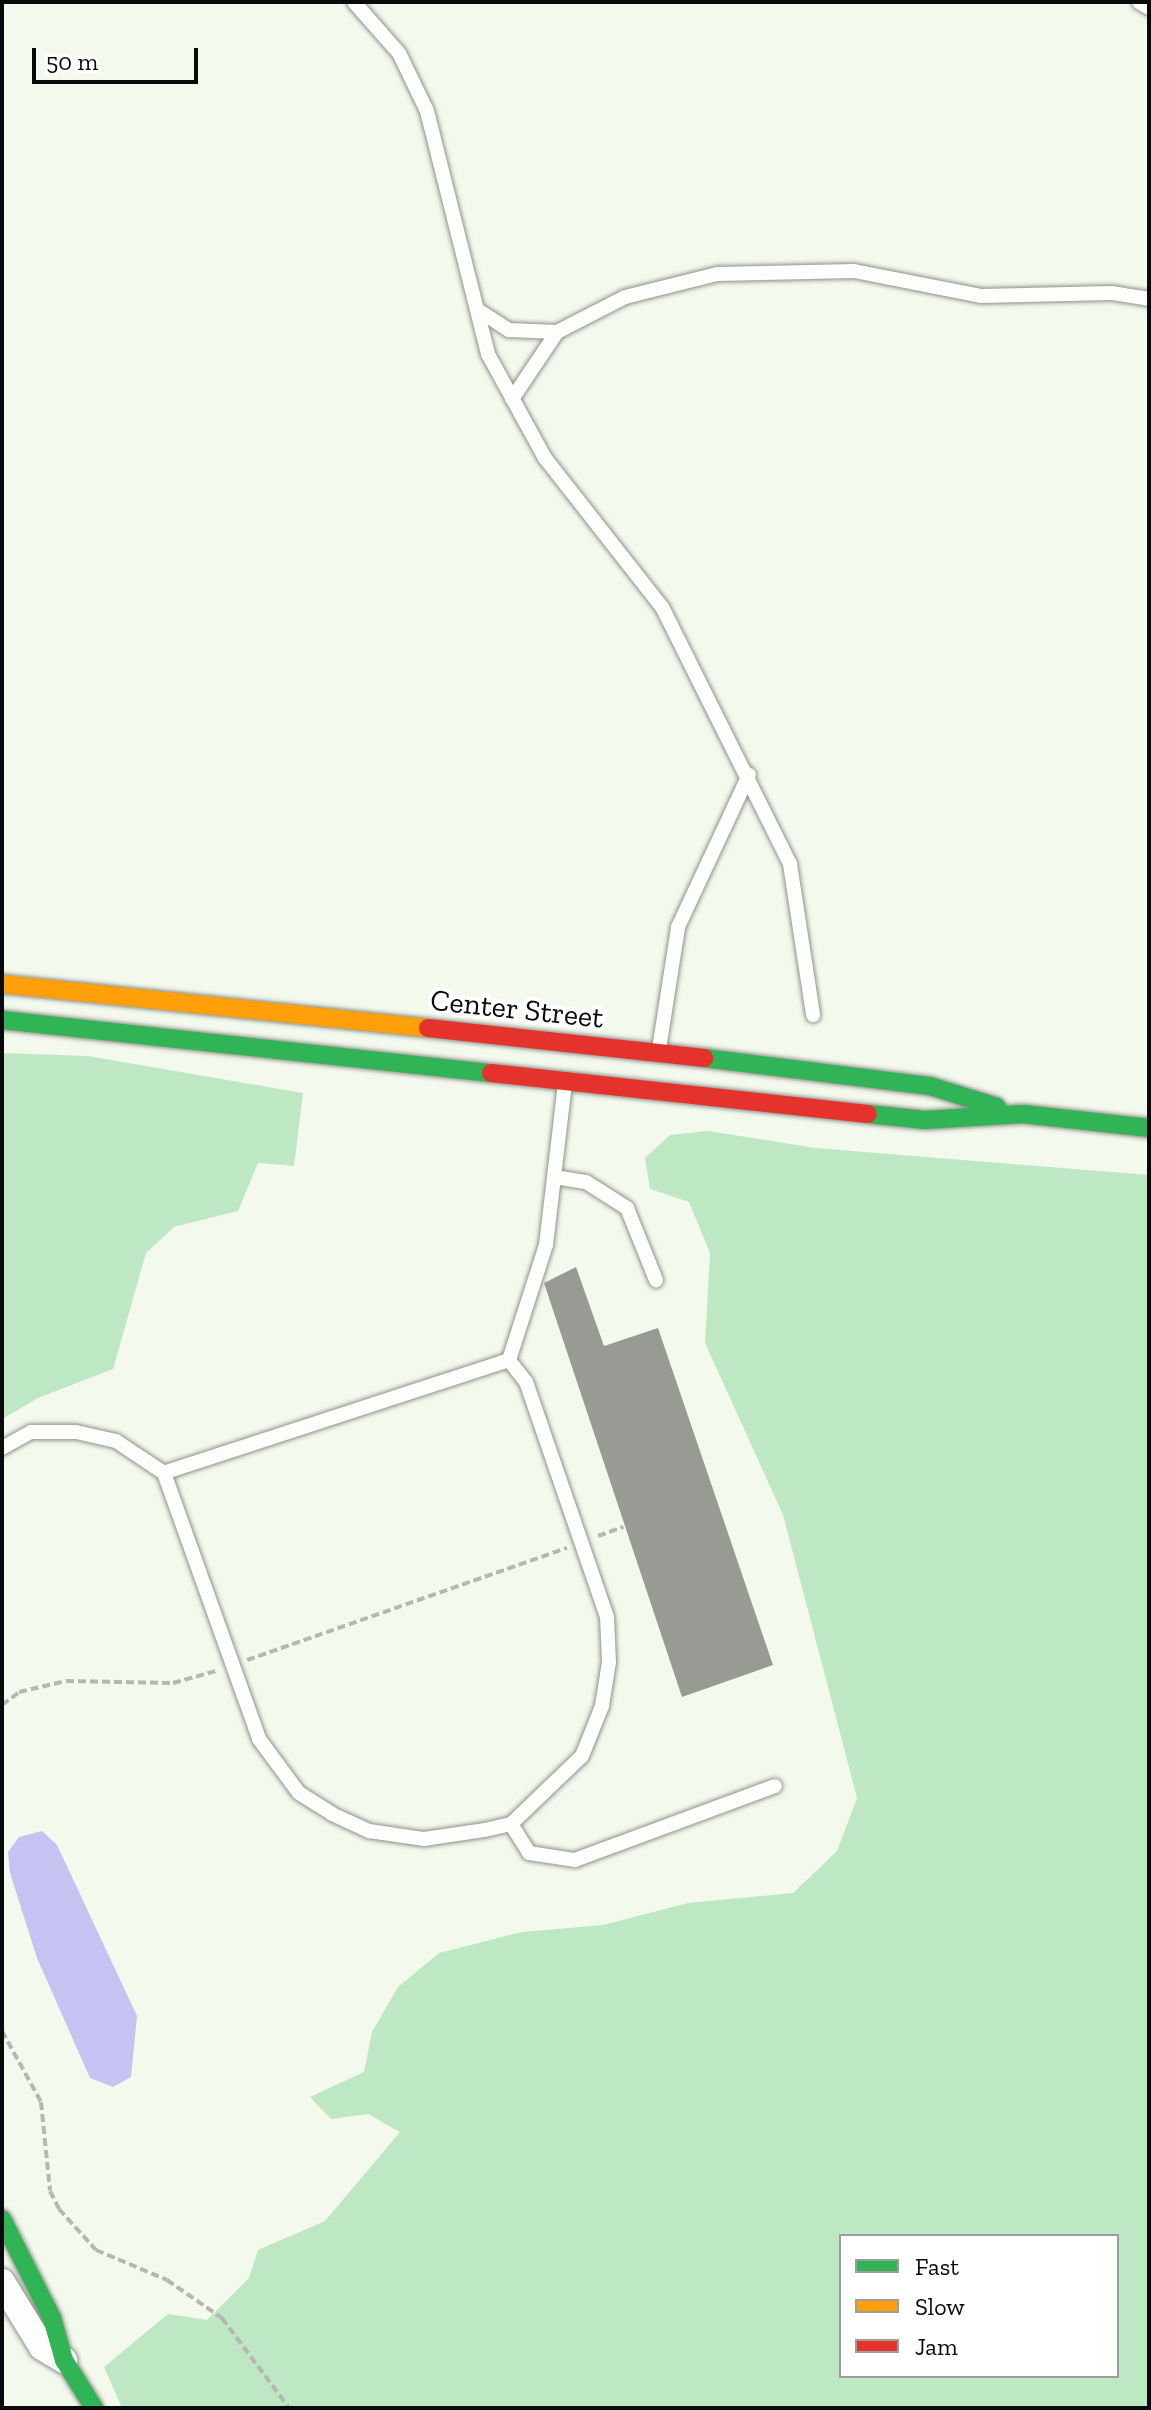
<!DOCTYPE html>
<style>
body{margin:0}
#map{position:relative;width:1151px;height:2410px;overflow:hidden;background:#f3f9ec;font-family:"Zilla Slab",serif}
div>[style]{position:absolute}
.forest>*{inset:0;background:#bee7c3}
.water>*{inset:0;background:#c5c3f2}
.building>*{inset:0;background:#989b93}
.path>*{height:4px;margin-top:-2px;transform-origin:0;background:repeating-linear-gradient(90deg,#b6b7b5 0 8px,transparent 0 12px)}
.roads{filter:drop-shadow(0 0 2px #8f928c) drop-shadow(0 0 2px #8f928c)}
.lane>*{height:14px;margin:-7px;padding:0 7px;transform-origin:7px;border-radius:7px;background:#fdfefc}
.street>*{height:26px;margin:-13px;padding:0 13px;transform-origin:13px;border-radius:13px;background:#fdfefc}
.fast>*{height:18px;margin:-9px;padding:0 9px;transform-origin:9px;border-radius:9px;background:#30b455}
.slow>*{height:18px;margin:-9px;padding:0 9px;transform-origin:9px;border-radius:9px;background:#ff9f0a}
.jam>*{height:18px;margin:-9px;padding:0 9px;transform-origin:9px;border-radius:9px;background:#e5322d}
span{translate:-50% -50%;white-space:nowrap;text-align:center;line-height:1.15;-webkit-text-stroke:8px #fff;paint-order:stroke}
.street-label{font-size:30px;color:#0a0a0a}
.frame{position:absolute;inset:0;border:4px solid #0a0a0a;pointer-events:none}
.legend{position:absolute;left:839px;top:2234px;width:280px;height:144px;box-sizing:border-box;background:#fff;border:2px solid #9d9d9d;margin:0;padding:10px 14px;list-style:none;font-size:24px;color:#0a0a0a}
.legend li{display:flex;align-items:center;gap:16px;height:40px}
.legend b{width:40px;border:2px solid #9d9d9d}
.scale{position:absolute;left:32px;top:48px;width:166px;height:36px;box-sizing:border-box;border:4px solid #0a0a0a;border-top:0;padding-left:10px;font-size:24px;line-height:28px;white-space:nowrap;color:#0a0a0a;-webkit-text-stroke:6px #fff;paint-order:stroke}
</style>
<div id="map">
<div class="forest">
<div style="clip-path:polygon(2px 1053px,88px 1056px,303px 1093px,294px 1166px,258px 1163px,238px 1211px,174px 1227px,146px 1253px,113px 1369px,38px 1398px,2px 1419px)"></div>
<div style="clip-path:polygon(evenodd,708px 1131px,816px 1148px,1149px 1175px,1149px 2408px,122px 2408px,104px 2367px,168px 2314px,207px 2320px,249px 2278px,258px 2250px,325px 2221px,400px 2132px,368px 2114px,331px 2119px,310px 2097px,364px 2072px,372px 2032px,398px 1987px,439px 1953px,522px 1932px,603px 1925px,688px 1903px,793px 1893px,837px 1851px,857px 1798px,783px 1515px,705px 1343px,710px 1253px,689px 1202px,650px 1189px,645px 1158px,670px 1135px,708px 1131px,841px 2236px,1117px 2236px,1117px 2376px,841px 2376px,841px 2236px)"></div>
</div>
<div class="water">
<div style="clip-path:polygon(42px 1831px,57px 1845px,137px 2016px,131px 2077px,113px 2087px,90px 2078px,37px 1958px,10px 1873px,8px 1852px,19px 1837px)"></div>
</div>
<div class="building">
<div style="clip-path:polygon(576px 1267px,604px 1346px,658px 1328px,773px 1665px,682px 1697px,544px 1283px)"></div>
</div>
<div class="path">
<div style="left:598px;top:1536px;width:27px;rotate:-20deg"></div>
<div style="left:247px;top:1660px;width:339px;rotate:-19.3deg"></div>
<div style="left:2px;top:1705px;width:21px;rotate:-37deg"></div>
<div style="left:19px;top:1692px;width:48px;rotate:-13.2deg"></div>
<div style="left:66px;top:1681px;width:107px;rotate:1.1deg"></div>
<div style="left:173px;top:1683px;width:45px;rotate:-15.6deg"></div>
<div style="left:2px;top:2031px;width:81px;rotate:61.2deg"></div>
<div style="left:41px;top:2102px;width:89px;rotate:84.2deg"></div>
<div style="left:50px;top:2191px;width:20px;rotate:63deg"></div>
<div style="left:59px;top:2209px;width:55px;rotate:47.9deg"></div>
<div style="left:96px;top:2250px;width:77px;rotate:22.9deg"></div>
<div style="left:167px;top:2280px;width:67px;rotate:34.6deg"></div>
<div style="left:222px;top:2318px;width:112px;rotate:53.3deg"></div>
</div>
<div class="roads">
<div class="lane">
<div style="left:354px;top:2px;width:68px;rotate:48.6deg"></div>
<div style="left:399px;top:53px;width:64px;rotate:64.2deg"></div>
<div style="left:427px;top:111px;width:251px;rotate:75.9deg"></div>
<div style="left:488px;top:354px;width:119px;rotate:61.3deg"></div>
<div style="left:545px;top:458px;width:189px;rotate:51.9deg"></div>
<div style="left:662px;top:607px;width:287px;rotate:63.5deg"></div>
<div style="left:790px;top:864px;width:153px;rotate:81.3deg"></div>
<div style="left:1139px;top:2px;width:12px;rotate:31deg"></div>
<div style="left:478px;top:310px;width:37px;rotate:33deg"></div>
<div style="left:509px;top:330px;width:48px;rotate:2.4deg"></div>
<div style="left:512px;top:399px;width:81px;rotate:-56.1deg"></div>
<div style="left:557px;top:332px;width:76px;rotate:-27.2deg"></div>
<div style="left:625px;top:297px;width:95px;rotate:-14deg"></div>
<div style="left:717px;top:274px;width:137px;rotate:-1.3deg"></div>
<div style="left:854px;top:271px;width:129px;rotate:11.1deg"></div>
<div style="left:981px;top:296px;width:131px;rotate:-1.3deg"></div>
<div style="left:1112px;top:293px;width:37px;rotate:9deg"></div>
<div style="left:659px;top:1049px;width:123px;rotate:-81.1deg"></div>
<div style="left:678px;top:927px;width:168px;rotate:-65deg"></div>
<div style="left:554px;top:1177px;width:32px;rotate:9deg"></div>
<div style="left:586px;top:1182px;width:49px;rotate:32.4deg"></div>
<div style="left:627px;top:1208px;width:78px;rotate:68.1deg"></div>
<div style="left:509px;top:1360px;width:121px;rotate:-72.2deg"></div>
<div style="left:546px;top:1245px;width:163px;rotate:-83.3deg"></div>
<div style="left:2px;top:1448px;width:33px;rotate:-29deg"></div>
<div style="left:31px;top:1432px;width:45px"></div>
<div style="left:76px;top:1432px;width:41px;rotate:12.7deg"></div>
<div style="left:116px;top:1441px;width:58px;rotate:33.7deg"></div>
<div style="left:164px;top:1473px;width:282px;rotate:70.3deg"></div>
<div style="left:259px;top:1739px;width:67px;rotate:53.5deg"></div>
<div style="left:299px;top:1793px;width:39px;rotate:32deg"></div>
<div style="left:332px;top:1814px;width:41px;rotate:24.7deg"></div>
<div style="left:369px;top:1831px;width:56px;rotate:8.3deg"></div>
<div style="left:424px;top:1839px;width:62px;rotate:-8.4deg"></div>
<div style="left:485px;top:1830px;width:27px;rotate:-13deg"></div>
<div style="left:511px;top:1824px;width:98px;rotate:-43.8deg"></div>
<div style="left:582px;top:1756px;width:54px;rotate:-68.2deg"></div>
<div style="left:602px;top:1706px;width:45px;rotate:-81deg"></div>
<div style="left:609px;top:1662px;width:45px;rotate:-92.5deg"></div>
<div style="left:607px;top:1617px;width:249px;rotate:-109deg"></div>
<div style="left:526px;top:1382px;width:28px;rotate:-128deg"></div>
<div style="left:509px;top:1360px;width:363px;rotate:161.9deg"></div>
<div style="left:511px;top:1824px;width:34px;rotate:58deg"></div>
<div style="left:529px;top:1853px;width:47px;rotate:8.7deg"></div>
<div style="left:575px;top:1860px;width:213px;rotate:-20.3deg"></div>
</div>
<div class="street">
<div style="left:2px;top:2282px;width:76px;rotate:58.4deg"></div>
<div style="left:42px;top:2347px;width:26px;rotate:31deg"></div>
</div>
<div class="fast">
<div style="left:2px;top:1020px;width:492px;rotate:6.2deg"></div>
<div style="left:704px;top:1058px;width:228px;rotate:7.1deg"></div>
<div style="left:930px;top:1086px;width:70px;rotate:17.4deg"></div>
<div style="left:868px;top:1114px;width:57px;rotate:6deg"></div>
<div style="left:925px;top:1120px;width:98px;rotate:-3.5deg"></div>
<div style="left:1023px;top:1114px;width:127px;rotate:6.3deg"></div>
<div style="left:2px;top:2219px;width:111px;rotate:63.2deg"></div>
<div style="left:52px;top:2318px;width:44px;rotate:74.1deg"></div>
<div style="left:64px;top:2360px;width:57px;rotate:58deg"></div>
</div>
<div class="slow">
<div style="left:2px;top:984px;width:428px;rotate:5.9deg"></div>
</div>
<div class="jam">
<div style="left:428px;top:1028px;width:278px;rotate:6.2deg"></div>
<div style="left:491px;top:1073px;width:379px;rotate:6.2deg"></div>
</div>
</div>
<div class="street-label">
<span style="left:517px;top:1009px;rotate:6deg">Center Street</span>
</div>
<div class="frame"></div>
<ul class="legend">
<li><b style="height:10px;background:#30b455"></b>Fast</li>
<li><b style="height:10px;background:#ff9f0a"></b>Slow</li>
<li><b style="height:10px;background:#e5322d"></b>Jam</li>
</ul>
<div class="scale">50 m</div>
</div>
